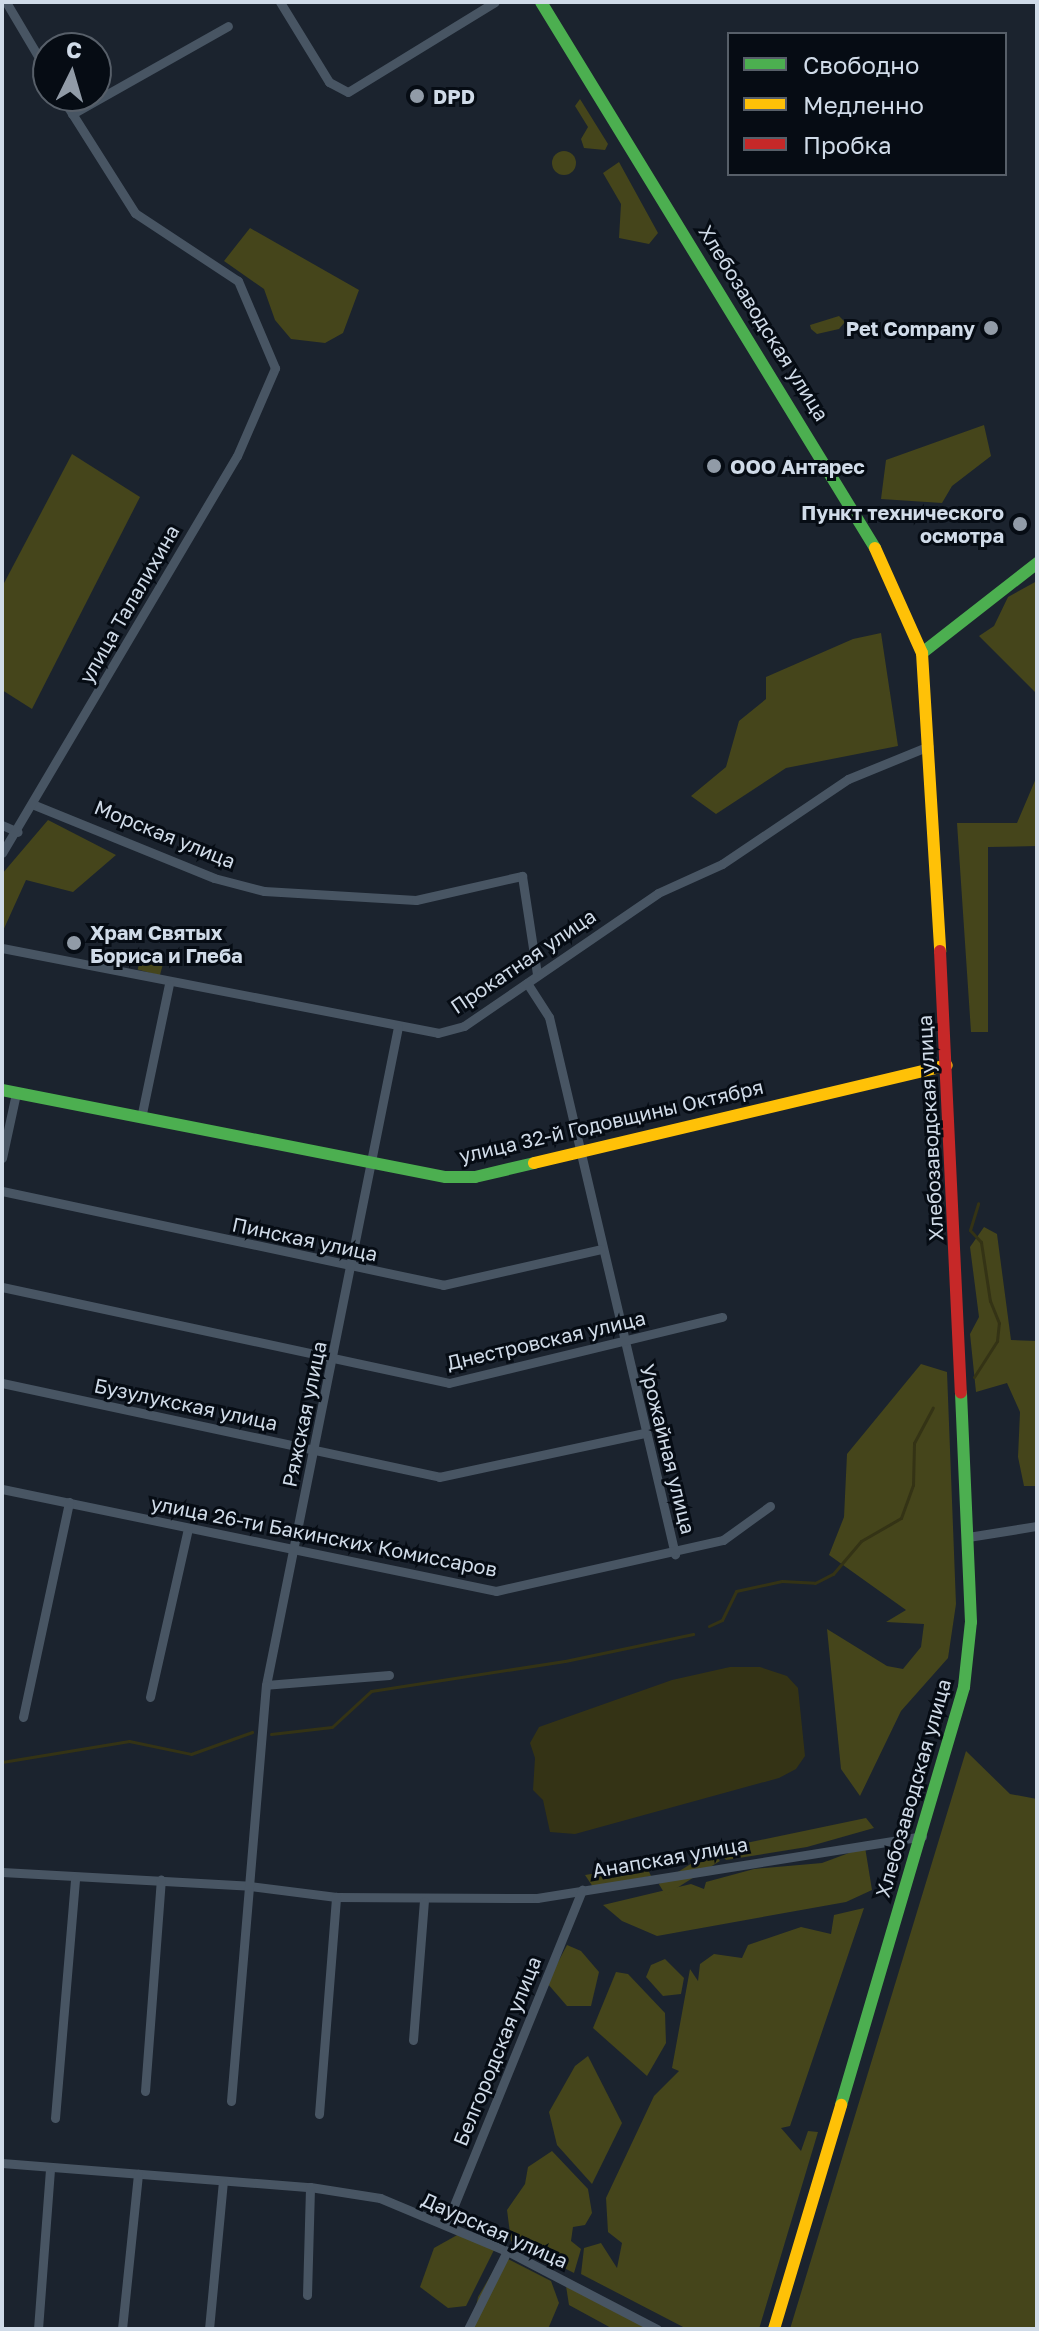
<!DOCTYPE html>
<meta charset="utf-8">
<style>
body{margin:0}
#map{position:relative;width:1039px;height:2331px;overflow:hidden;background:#1b232e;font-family:"Golos Text",sans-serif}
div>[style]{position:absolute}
.green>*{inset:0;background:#45451b;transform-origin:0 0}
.round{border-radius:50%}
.water>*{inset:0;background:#343315}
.stream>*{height:3px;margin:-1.5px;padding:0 1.5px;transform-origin:1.5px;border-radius:1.5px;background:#343315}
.street>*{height:9px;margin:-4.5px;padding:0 4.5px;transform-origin:4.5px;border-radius:4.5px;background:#485563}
.fast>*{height:12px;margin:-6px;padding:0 6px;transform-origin:6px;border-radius:6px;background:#4caf50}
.slow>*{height:12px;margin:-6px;padding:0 6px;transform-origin:6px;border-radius:6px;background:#ffc107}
.jam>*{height:12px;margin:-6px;padding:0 6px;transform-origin:6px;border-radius:6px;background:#c62828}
.dots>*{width:22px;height:22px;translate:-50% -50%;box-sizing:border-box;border:4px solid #060c14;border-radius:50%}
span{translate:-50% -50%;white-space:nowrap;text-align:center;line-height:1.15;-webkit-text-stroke:6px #060c14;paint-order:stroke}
.poi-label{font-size:20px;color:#d0dbe8;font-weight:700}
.left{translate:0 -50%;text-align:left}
.right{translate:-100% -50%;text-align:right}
.street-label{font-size:20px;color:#d0dbe8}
.frame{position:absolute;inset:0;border:4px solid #d0dbe8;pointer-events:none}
.legend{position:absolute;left:727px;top:32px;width:280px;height:144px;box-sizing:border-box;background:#060c14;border:2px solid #575f69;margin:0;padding:10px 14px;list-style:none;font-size:24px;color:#d0dbe8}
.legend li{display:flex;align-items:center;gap:16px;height:40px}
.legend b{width:40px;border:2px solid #575f69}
.north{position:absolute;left:32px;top:32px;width:80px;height:80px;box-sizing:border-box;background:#060c14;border:2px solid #575f69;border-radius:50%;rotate:5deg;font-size:22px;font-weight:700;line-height:32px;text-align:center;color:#d0dbe8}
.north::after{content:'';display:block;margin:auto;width:28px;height:36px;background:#919ba7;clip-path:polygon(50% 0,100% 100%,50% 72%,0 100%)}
</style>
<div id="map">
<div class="green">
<div style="clip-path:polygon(580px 99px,608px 144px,605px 150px,584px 148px,581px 139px,588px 127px,575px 106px)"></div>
<div class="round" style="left:552px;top:151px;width:24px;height:24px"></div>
<div style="clip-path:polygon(619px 162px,658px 233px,649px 244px,619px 238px,621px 204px,603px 173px)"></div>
<div style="clip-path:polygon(250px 228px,359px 290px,343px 333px,325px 343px,291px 339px,275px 320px,264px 289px,224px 261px)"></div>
<div style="clip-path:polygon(839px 316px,845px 322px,839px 329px,817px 334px,811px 329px,810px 325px)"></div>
<div style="clip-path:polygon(984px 425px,991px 456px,952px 486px,942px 503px,881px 499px,886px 460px)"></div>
<div style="clip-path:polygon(72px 454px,140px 497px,32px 709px,2px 690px,2px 587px)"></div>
<div style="clip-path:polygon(1037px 581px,1037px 694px,979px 636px,994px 626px,1008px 597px)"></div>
<div style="clip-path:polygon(881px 633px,898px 746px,786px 768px,716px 814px,691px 796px,726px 767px,739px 721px,766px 699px,766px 677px,853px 639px)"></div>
<div style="clip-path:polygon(1037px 776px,1037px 846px,988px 847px,988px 1032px,971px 1032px,957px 823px,1017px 823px)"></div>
<div style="clip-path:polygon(48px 820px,116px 855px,73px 892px,26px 880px,2px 933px,2px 874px)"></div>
<div style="left:141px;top:957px;width:23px;height:13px;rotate:15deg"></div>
<div style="clip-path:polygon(984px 1227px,997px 1234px,1011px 1340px,1037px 1341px,1037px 1486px,1024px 1486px,1018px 1457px,1020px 1412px,1007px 1383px,976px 1392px,970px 1334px,979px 1317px,970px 1247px)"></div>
<div style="clip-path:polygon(921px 1364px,947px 1372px,956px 1604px,948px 1658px,901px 1711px,860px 1796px,841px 1769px,827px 1629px,887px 1666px,903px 1669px,921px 1647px,924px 1624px,886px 1622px,906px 1610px,829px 1555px,844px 1517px,847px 1454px)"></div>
<div style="clip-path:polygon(966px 1751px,1010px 1794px,1037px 1799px,1037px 2329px,790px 2329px)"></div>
<div style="clip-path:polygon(866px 1818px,874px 1828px,807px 1847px,726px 1860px,717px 1849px)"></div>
<div style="clip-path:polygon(865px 1847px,872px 1890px,846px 1902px,657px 1936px,622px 1921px,603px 1905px,691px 1884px,704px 1889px,706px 1882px,754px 1869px,822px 1863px)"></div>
<div style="left:713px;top:1850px;width:13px;height:64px;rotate:58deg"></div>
<div style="clip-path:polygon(646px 1865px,651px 1876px,593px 1887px,585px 1875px)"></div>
<div style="clip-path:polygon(864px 1908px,790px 2126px,781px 2128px,801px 2151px,808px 2131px,818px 2132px,759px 2329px,687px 2329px,581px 2274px,584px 2248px,601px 2243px,617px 2268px,622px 2243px,608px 2232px,606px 2198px,654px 2096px,679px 2071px,672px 2068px,690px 1969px,698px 1981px,700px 1964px,714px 1954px,742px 1958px,748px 1945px,801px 1927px,831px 1934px,834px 1915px)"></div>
<div style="clip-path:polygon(567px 1945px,581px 1951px,599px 1972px,591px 2006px,567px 2006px,547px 1983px)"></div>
<div style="clip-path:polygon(665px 1959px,684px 1978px,681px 1994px,663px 1996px,646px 1977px,651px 1965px)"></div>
<div style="clip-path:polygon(616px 1972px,628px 1974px,665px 2013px,666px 2043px,647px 2076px,593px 2028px)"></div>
<div style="clip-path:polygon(588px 2056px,622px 2123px,592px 2184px,557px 2145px,549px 2112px,575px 2066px)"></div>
<div style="clip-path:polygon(552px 2151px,588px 2189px,592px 2213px,585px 2225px,573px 2227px,571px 2241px,581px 2249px,574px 2273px,511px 2241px,507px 2210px,525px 2184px,528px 2167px)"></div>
<div style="clip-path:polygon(459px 2234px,494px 2250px,466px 2306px,448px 2308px,420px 2287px,434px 2248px)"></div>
<div style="clip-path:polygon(502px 2256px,551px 2281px,559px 2303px,548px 2329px,471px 2329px,478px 2297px)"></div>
<div style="clip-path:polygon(566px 2286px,649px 2329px,613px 2329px,569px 2305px)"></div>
</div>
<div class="water">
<div style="clip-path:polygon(730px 1667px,760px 1667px,787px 1676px,798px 1688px,805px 1756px,796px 1769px,779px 1778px,575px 1834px,550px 1832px,543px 1800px,533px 1790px,535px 1758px,530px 1743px,539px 1727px,672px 1680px)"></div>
</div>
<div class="stream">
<div style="left:974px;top:1377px;width:43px;rotate:-57.4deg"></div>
<div style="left:997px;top:1341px;width:18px;rotate:-84deg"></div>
<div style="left:999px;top:1323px;width:24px;rotate:-112deg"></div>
<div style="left:990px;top:1301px;width:60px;rotate:-98.7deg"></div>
<div style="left:981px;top:1242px;width:16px;rotate:-133deg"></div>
<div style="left:970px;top:1230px;width:28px;rotate:-73deg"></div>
<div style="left:709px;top:1626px;width:14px;rotate:-25deg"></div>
<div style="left:722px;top:1620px;width:32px;rotate:-64deg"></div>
<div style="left:736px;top:1591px;width:47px;rotate:-12.3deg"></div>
<div style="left:782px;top:1581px;width:33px;rotate:3deg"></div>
<div style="left:815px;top:1583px;width:20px;rotate:-27deg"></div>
<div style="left:833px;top:1574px;width:43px;rotate:-49.7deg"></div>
<div style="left:861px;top:1541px;width:46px;rotate:-29.9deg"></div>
<div style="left:901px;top:1518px;width:35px;rotate:-70deg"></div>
<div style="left:913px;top:1485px;width:42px;rotate:-88.6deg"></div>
<div style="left:914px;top:1443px;width:40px;rotate:-62deg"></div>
<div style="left:271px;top:1734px;width:61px;rotate:-6.5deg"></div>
<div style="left:332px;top:1727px;width:53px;rotate:-42.7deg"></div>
<div style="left:371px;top:1691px;width:196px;rotate:-8.8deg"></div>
<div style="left:565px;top:1661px;width:131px;rotate:-11.9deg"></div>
<div style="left:2px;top:1762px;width:129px;rotate:-9.4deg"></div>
<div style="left:129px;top:1741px;width:63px;rotate:11.8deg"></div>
<div style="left:191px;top:1754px;width:65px;rotate:-19.8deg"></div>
</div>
<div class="street">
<div style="left:6px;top:2px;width:82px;rotate:59.4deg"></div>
<div style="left:280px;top:2px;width:94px;rotate:58.5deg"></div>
<div style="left:329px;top:82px;width:21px;rotate:28deg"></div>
<div style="left:348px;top:92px;width:172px;rotate:-31.5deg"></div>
<div style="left:72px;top:114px;width:179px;rotate:-29.4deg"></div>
<div style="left:32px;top:804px;width:196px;rotate:22.1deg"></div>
<div style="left:214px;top:878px;width:52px;rotate:14.6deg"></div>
<div style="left:264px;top:891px;width:152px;rotate:3.4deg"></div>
<div style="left:416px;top:900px;width:109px;rotate:-12.8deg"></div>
<div style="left:522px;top:876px;width:99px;rotate:81.3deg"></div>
<div style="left:2px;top:825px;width:17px;rotate:24deg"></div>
<div style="left:2px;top:853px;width:461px;rotate:-59.4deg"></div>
<div style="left:237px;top:456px;width:96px;rotate:-66.6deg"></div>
<div style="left:275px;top:368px;width:95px;rotate:-113deg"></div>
<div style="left:238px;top:281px;width:123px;rotate:-146.6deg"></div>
<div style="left:135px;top:213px;width:138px;rotate:-122.3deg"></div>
<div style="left:2px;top:948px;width:444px;rotate:11deg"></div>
<div style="left:438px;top:1033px;width:27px;rotate:-15deg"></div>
<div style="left:464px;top:1026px;width:235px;rotate:-34.4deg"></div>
<div style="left:658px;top:893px;width:70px;rotate:-24.4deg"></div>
<div style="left:722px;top:864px;width:152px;rotate:-34deg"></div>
<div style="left:848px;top:779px;width:87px;rotate:-22.2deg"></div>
<div style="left:527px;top:983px;width:40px;rotate:57.1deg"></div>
<div style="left:549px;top:1017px;width:552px;rotate:76.8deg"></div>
<div style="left:141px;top:1118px;width:137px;rotate:-78.2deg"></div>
<div style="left:2px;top:1158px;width:66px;rotate:-77.8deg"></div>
<div style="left:2px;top:1191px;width:451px;rotate:12deg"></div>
<div style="left:443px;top:1285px;width:162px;rotate:-12.8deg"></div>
<div style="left:2px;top:1287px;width:457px;rotate:12.1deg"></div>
<div style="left:449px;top:1383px;width:281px;rotate:-13.6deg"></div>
<div style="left:2px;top:1383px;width:447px;rotate:12.1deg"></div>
<div style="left:439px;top:1477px;width:210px;rotate:-12.1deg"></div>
<div style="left:2px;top:1489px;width:504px;rotate:11.67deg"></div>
<div style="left:496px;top:1591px;width:233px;rotate:-12.7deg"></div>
<div style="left:723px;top:1540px;width:58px;rotate:-35.9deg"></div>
<div style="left:968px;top:1537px;width:70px;rotate:-9.1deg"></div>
<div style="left:389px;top:1675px;width:123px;rotate:175.4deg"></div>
<div style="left:266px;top:1685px;width:671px;rotate:-78.66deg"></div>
<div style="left:150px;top:1697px;width:173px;rotate:-77.3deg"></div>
<div style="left:23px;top:1717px;width:220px;rotate:-77.9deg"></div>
<div style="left:2px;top:1872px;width:248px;rotate:3.2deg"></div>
<div style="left:250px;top:1886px;width:87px;rotate:7.3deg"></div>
<div style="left:336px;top:1897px;width:201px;rotate:0.3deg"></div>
<div style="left:537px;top:1898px;width:390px;rotate:-9.1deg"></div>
<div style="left:413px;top:2040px;width:139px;rotate:-85.5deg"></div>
<div style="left:145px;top:2091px;width:212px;rotate:-85.7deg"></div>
<div style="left:231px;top:2101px;width:417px;rotate:-85.2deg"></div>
<div style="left:319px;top:2114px;width:218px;rotate:-85.5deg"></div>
<div style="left:55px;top:2118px;width:241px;rotate:-85.2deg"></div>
<div style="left:2px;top:2163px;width:309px;rotate:4.5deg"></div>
<div style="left:310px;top:2187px;width:71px;rotate:8.9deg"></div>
<div style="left:380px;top:2198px;width:138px;rotate:22.7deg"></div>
<div style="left:507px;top:2251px;width:169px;rotate:27.5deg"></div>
<div style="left:446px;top:2225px;width:362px;rotate:-67.9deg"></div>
<div style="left:307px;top:2295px;width:108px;rotate:-88.4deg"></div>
<div style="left:38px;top:2329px;width:161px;rotate:-85.7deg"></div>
<div style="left:122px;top:2329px;width:156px;rotate:-84.1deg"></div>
<div style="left:209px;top:2329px;width:148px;rotate:-84.6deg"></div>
<div style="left:468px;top:2329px;width:87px;rotate:-63.4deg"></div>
</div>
<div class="fast">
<div style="left:541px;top:2px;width:640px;rotate:58.54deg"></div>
<div style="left:922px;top:653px;width:146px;rotate:-38deg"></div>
<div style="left:2px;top:1090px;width:452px;rotate:11.1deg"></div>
<div style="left:446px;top:1177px;width:29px"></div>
<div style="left:475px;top:1177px;width:61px;rotate:-13.3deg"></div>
<div style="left:841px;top:2105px;width:436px;rotate:-73.6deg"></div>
<div style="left:964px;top:1687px;width:65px;rotate:-83.9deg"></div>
<div style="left:971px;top:1622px;width:229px;rotate:-92.5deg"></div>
</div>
<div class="slow">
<div style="left:875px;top:548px;width:115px;rotate:65.9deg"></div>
<div style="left:922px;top:653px;width:299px;rotate:86.5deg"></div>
<div style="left:534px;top:1163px;width:424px;rotate:-13.3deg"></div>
<div style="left:774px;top:2329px;width:234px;rotate:-73.3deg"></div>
</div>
<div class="jam">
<div style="left:940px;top:951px;width:442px;rotate:87.3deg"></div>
</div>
<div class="dots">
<div style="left:417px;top:96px;background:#919ba7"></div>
<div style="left:991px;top:328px;background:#919ba7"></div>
<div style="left:714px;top:466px;background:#919ba7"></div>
<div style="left:1020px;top:524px;background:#919ba7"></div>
<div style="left:74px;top:943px;background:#919ba7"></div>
</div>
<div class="poi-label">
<span class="left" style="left:433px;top:96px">DPD</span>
<span class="right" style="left:975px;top:328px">Pet Company</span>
<span class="left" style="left:730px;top:466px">ООО Антарес</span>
<span class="right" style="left:1004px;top:524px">Пункт технического<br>осмотра</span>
<span class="left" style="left:90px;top:944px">Храм Святых<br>Бориса и Глеба</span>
</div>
<div class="street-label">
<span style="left:764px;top:323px;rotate:58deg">Хлебозаводская улица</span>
<span style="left:129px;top:604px;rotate:-60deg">улица Талалихина</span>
<span style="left:165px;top:834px;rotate:22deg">Морская улица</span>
<span style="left:523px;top:961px;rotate:-34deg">Прокатная улица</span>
<span style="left:611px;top:1121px;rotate:-13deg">улица 32-й Годовщины Октября</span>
<span style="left:930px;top:1128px;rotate:-93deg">Хлебозаводская улица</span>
<span style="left:305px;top:1239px;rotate:12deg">Пинская улица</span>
<span style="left:546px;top:1340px;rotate:-13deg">Днестровская улица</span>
<span style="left:186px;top:1404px;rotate:12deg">Бузулукская улица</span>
<span style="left:304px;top:1414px;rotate:-78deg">Ряжская улица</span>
<span style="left:668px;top:1449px;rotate:76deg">Урожайная улица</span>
<span style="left:324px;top:1536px;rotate:11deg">улица 26-ти Бакинских Комиссаров</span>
<span style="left:913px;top:1788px;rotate:-74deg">Хлебозаводская улица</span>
<span style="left:670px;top:1857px;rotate:-10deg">Анапская улица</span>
<span style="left:497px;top:2051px;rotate:-68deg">Белгородская улица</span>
<span style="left:495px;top:2230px;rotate:24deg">Даурская улица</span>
</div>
<div class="frame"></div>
<ul class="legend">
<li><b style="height:10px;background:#4caf50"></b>Свободно</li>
<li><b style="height:10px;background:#ffc107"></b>Медленно</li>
<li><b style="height:10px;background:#c62828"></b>Пробка</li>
</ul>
<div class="north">С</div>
</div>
